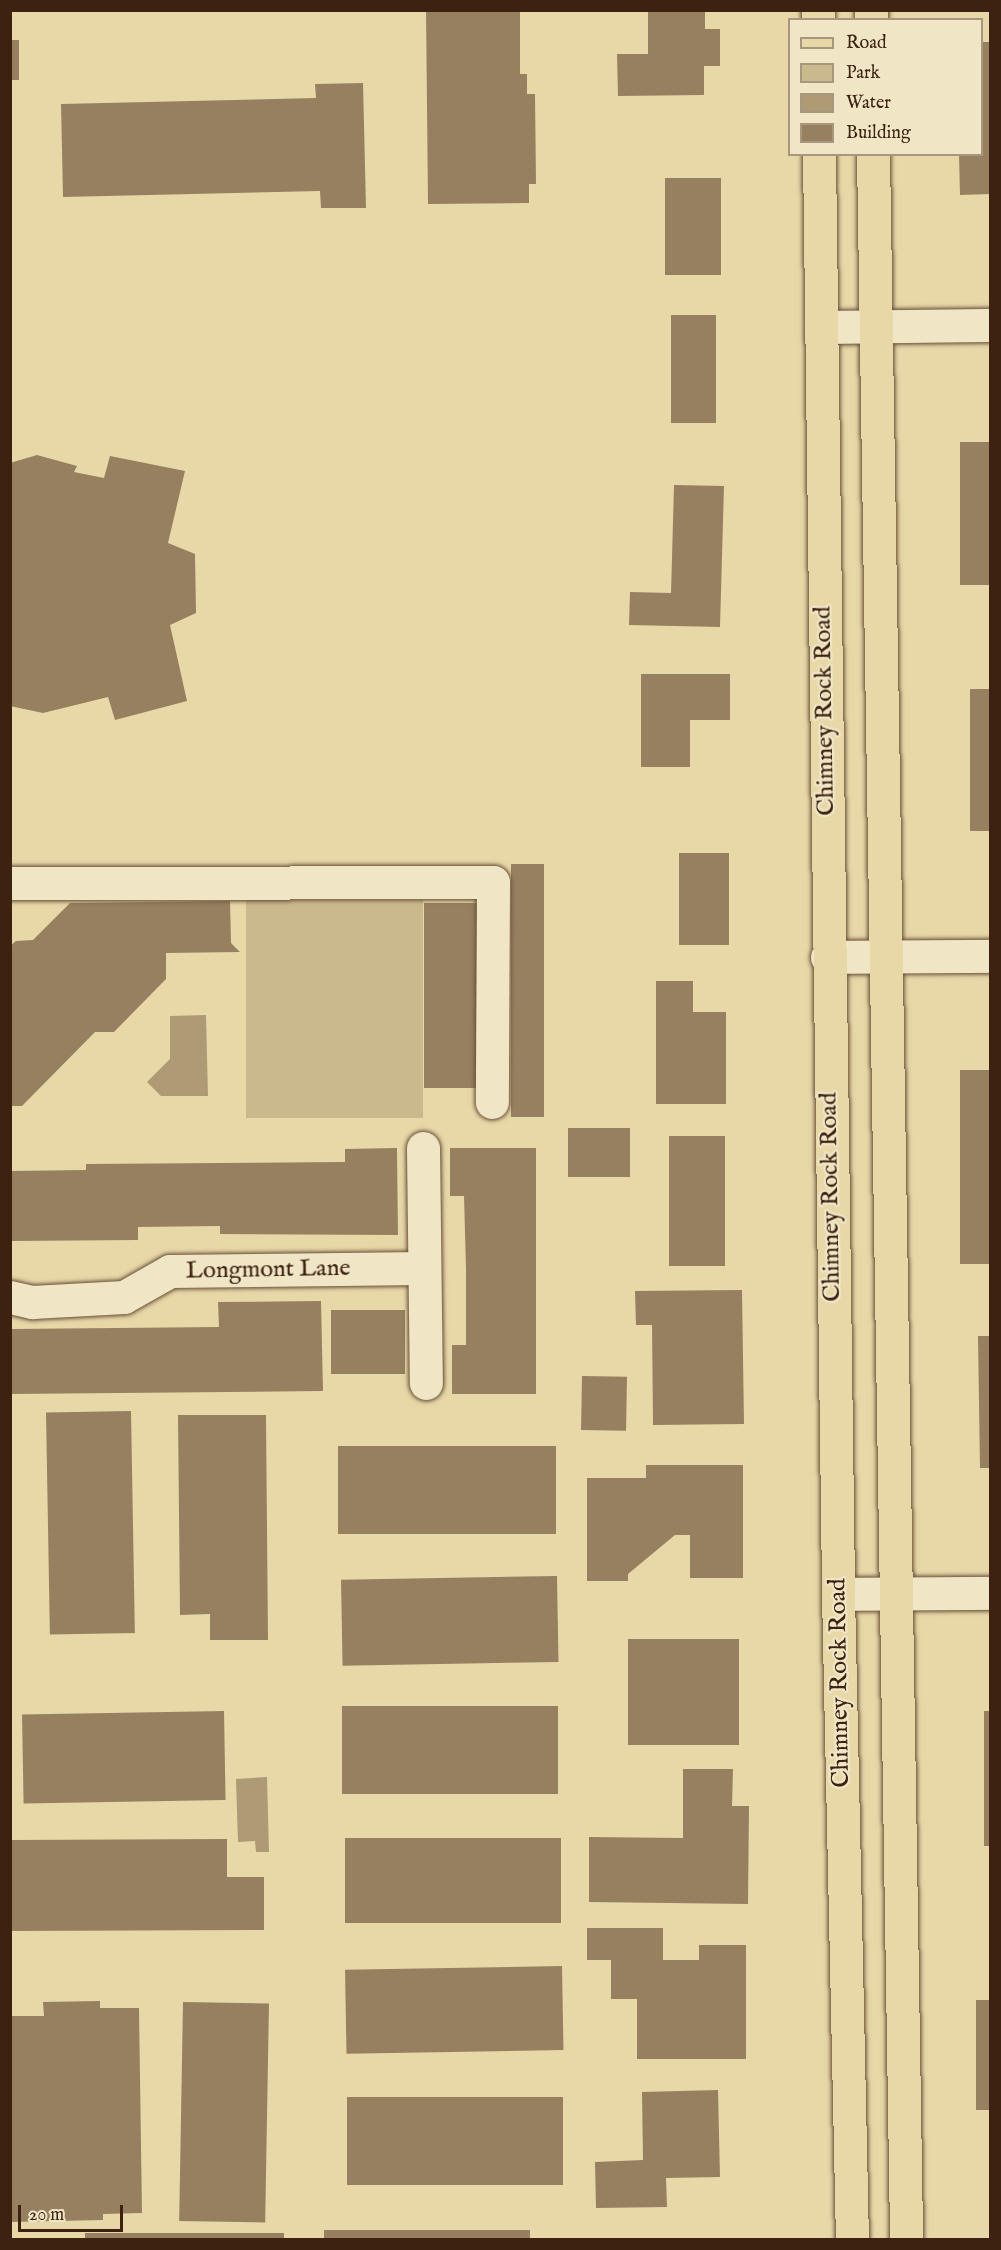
<!DOCTYPE html>
<style>
body{margin:0}
#map{position:relative;width:1001px;height:2250px;overflow:hidden;background:#e8d8a8;font-family:"IM FELL English",serif}
div>[style]{position:absolute}
.green>*{inset:0;background:#cbb98e;transform-origin:0 0}
.water>*{inset:0;background:#ae9a75}
.building>*{inset:0;background:#968060;transform-origin:0 0}
.roads{filter:drop-shadow(0 0 2px #684f37) drop-shadow(0 0 2px #684f37)}
.minor>*{height:33px;margin:-16.5px;padding:0 16.5px;transform-origin:16.5px;border-radius:16.5px;background:#f0e6c6}
.major>*{height:33px;margin:-16.5px;padding:0 16.5px;transform-origin:16.5px;border-radius:16.5px;background:#e8d8a8}
span{translate:-50% -50%;white-space:nowrap;text-align:center;line-height:1.15;-webkit-text-stroke:4.5px #f0e6c6;paint-order:stroke}
.street-label{font-size:24px;color:#3d2111}
.frame{position:absolute;inset:0;border:12px solid #3d2111;pointer-events:none}
.legend{position:absolute;left:788px;top:18px;width:195px;height:138px;box-sizing:border-box;background:#f0e6c6;border:2px solid #a8977e;margin:0;padding:8px 10px;list-style:none;font-size:18px;color:#3d2111}
.legend li{display:flex;align-items:center;gap:12px;height:30px}
.legend b{width:30px;border:2px solid #a8977e}
.scale{position:absolute;left:18px;top:2205px;width:105px;height:27px;box-sizing:border-box;border:3px solid #3d2111;border-top:0;padding-left:8px;font-size:18px;line-height:21px;white-space:nowrap;color:#3d2111;-webkit-text-stroke:4px #f0e6c6;paint-order:stroke}
</style>
<div id="map">
<div class="green">
<div style="left:246px;top:900px;width:177px;height:218px"></div>
</div>
<div class="water">
<div style="clip-path:polygon(206px 1015px,208px 1096px,161px 1096px,147px 1082px,170px 1059px,170px 1016px)"></div>
<div style="clip-path:polygon(267px 1777px,269px 1852px,256px 1852px,255px 1841px,238px 1842px,236px 1779px)"></div>
</div>
<div class="building">
<div style="clip-path:polygon(426px 10px,520px 10px,520px 74px,527px 74px,527px 94px,535px 94px,536px 184px,529px 184px,529px 203px,428px 204px)"></div>
<div style="clip-path:polygon(648px 10px,705px 10px,705px 29px,720px 29px,720px 66px,704px 66px,704px 95px,618px 96px,617px 54px,648px 54px)"></div>
<div style="left:10px;top:40px;width:9px;height:40px"></div>
<div style="clip-path:polygon(982px 42px,990px 42px,990px 194px,960px 195px,959px 154px,982px 154px)"></div>
<div style="clip-path:polygon(363px 83px,366px 208px,321px 208px,320px 191px,63px 197px,61px 104px,316px 98px,315px 84px)"></div>
<div style="left:665px;top:178px;width:56px;height:97px"></div>
<div style="left:671px;top:315px;width:45px;height:108px"></div>
<div style="left:960px;top:442px;width:30px;height:143px"></div>
<div style="clip-path:polygon(37px 455px,77px 466px,74px 472px,104px 478px,110px 456px,185px 471px,168px 543px,195px 554px,196px 613px,170px 625px,187px 701px,115px 720px,108px 697px,43px 713px,10px 706px,10px 463px)"></div>
<div style="clip-path:polygon(674px 485px,724px 486px,720px 627px,629px 625px,630px 592px,671px 593px)"></div>
<div style="clip-path:polygon(641px 674px,730px 674px,730px 720px,690px 720px,690px 767px,641px 767px)"></div>
<div style="left:970px;top:689px;width:20px;height:142px"></div>
<div style="left:679px;top:853px;width:50px;height:92px"></div>
<div style="left:511px;top:864px;width:33px;height:253px"></div>
<div style="clip-path:polygon(230px 901px,231px 943px,240px 952px,166px 953px,166px 979px,114px 1032px,95px 1032px,22px 1106px,10px 1106px,10px 946px,16px 941px,33px 940px,70px 903px)"></div>
<div style="left:424px;top:903px;width:56px;height:185px"></div>
<div style="clip-path:polygon(656px 981px,693px 981px,693px 1012px,726px 1012px,726px 1104px,656px 1104px)"></div>
<div style="left:960px;top:1070px;width:30px;height:194px"></div>
<div style="left:568px;top:1128px;width:62px;height:49px"></div>
<div style="left:669px;top:1136px;width:56px;height:130px"></div>
<div style="clip-path:polygon(397px 1148px,398px 1235px,220px 1234px,220px 1226px,138px 1227px,138px 1240px,10px 1241px,10px 1171px,86px 1170px,86px 1164px,345px 1162px,345px 1149px)"></div>
<div style="clip-path:polygon(450px 1148px,536px 1148px,536px 1394px,452px 1394px,452px 1345px,466px 1345px,466px 1269px,464px 1196px,450px 1196px)"></div>
<div style="clip-path:polygon(742px 1290px,744px 1424px,653px 1425px,652px 1325px,636px 1325px,635px 1291px)"></div>
<div style="clip-path:polygon(321px 1301px,323px 1391px,10px 1394px,10px 1329px,219px 1327px,218px 1302px)"></div>
<div style="left:331px;top:1310px;width:74px;height:64px"></div>
<div style="clip-path:polygon(978px 1336px,990px 1336px,990px 1468px,980px 1468px)"></div>
<div style="left:582px;top:1376px;width:45px;height:54px;rotate:1deg"></div>
<div style="left:131px;top:1411px;width:222px;height:85px;rotate:89deg"></div>
<div style="clip-path:polygon(178px 1415px,266px 1415px,268px 1640px,210px 1640px,210px 1614px,180px 1615px)"></div>
<div style="left:338px;top:1446px;width:218px;height:88px"></div>
<div style="clip-path:polygon(646px 1465px,743px 1465px,743px 1578px,690px 1578px,690px 1535px,675px 1535px,628px 1574px,628px 1581px,587px 1581px,587px 1478px,646px 1478px)"></div>
<div style="left:557px;top:1576px;width:86px;height:216px;rotate:89deg"></div>
<div style="left:628px;top:1639px;width:111px;height:106px"></div>
<div style="left:558px;top:1706px;width:88px;height:216px;rotate:90deg"></div>
<div style="left:224px;top:1711px;width:89px;height:202px;rotate:89deg"></div>
<div style="left:984px;top:1711px;width:6px;height:135px"></div>
<div style="clip-path:polygon(683px 1769px,733px 1769px,732px 1806px,749px 1806px,748px 1904px,589px 1902px,589px 1837px,683px 1838px)"></div>
<div style="left:345px;top:1838px;width:216px;height:85px"></div>
<div style="clip-path:polygon(227px 1839px,227px 1877px,264px 1877px,264px 1930px,10px 1931px,10px 1840px)"></div>
<div style="clip-path:polygon(587px 1928px,663px 1928px,663px 1960px,699px 1960px,699px 1945px,746px 1945px,746px 2059px,637px 2059px,637px 1999px,611px 1999px,611px 1960px,587px 1960px)"></div>
<div style="left:562px;top:1966px;width:84px;height:217px;rotate:89deg"></div>
<div style="left:990px;top:2000px;width:110px;height:14px;rotate:90deg"></div>
<div style="clip-path:polygon(100px 2001px,100px 2008px,139px 2008px,142px 2213px,103px 2214px,103px 2220px,10px 2222px,10px 2016px,44px 2016px,43px 2002px)"></div>
<div style="left:183px;top:2002px;width:86px;height:219px;rotate:1deg"></div>
<div style="clip-path:polygon(718px 2090px,720px 2177px,666px 2178px,667px 2207px,596px 2208px,595px 2162px,643px 2160px,642px 2092px)"></div>
<div style="left:347px;top:2097px;width:216px;height:88px"></div>
<div style="left:530px;top:2230px;width:10px;height:206px;rotate:90deg"></div>
<div style="left:85px;top:2233px;width:199px;height:7px"></div>
</div>
<div class="roads">
<div class="minor">
<div style="left:821px;top:327px;width:169px;rotate:-0.7deg"></div>
<div style="left:10px;top:883px;width:483px;rotate:-0.1deg"></div>
<div style="left:493px;top:882px;width:220px;rotate:90.3deg"></div>
<div style="left:827px;top:957px;width:163px;rotate:-0.4deg"></div>
<div style="left:423px;top:1148px;width:235px;rotate:89.3deg"></div>
<div style="left:10px;top:1297px;width:23px;rotate:13deg"></div>
<div style="left:32px;top:1302px;width:92px;rotate:-3.1deg"></div>
<div style="left:124px;top:1297px;width:53px;rotate:-29.5deg"></div>
<div style="left:170px;top:1271px;width:254px;rotate:-0.7deg"></div>
<div style="left:838px;top:1594px;width:152px;rotate:-0.4deg"></div>
</div>
<div class="major">
<div style="left:818px;top:10px;width:10px;rotate:90deg"></div>
<div style="left:871px;top:10px;width:10px;rotate:90deg"></div>
<div style="left:819px;top:154px;width:1440px;rotate:89.24deg"></div>
<div style="left:838px;top:1594px;width:646px;rotate:88.76deg"></div>
<div style="left:873px;top:154px;width:2086px;rotate:89.09deg"></div>
</div>
</div>
<div class="street-label">
<span style="left:825px;top:711px;rotate:-91deg">Chimney Rock Road</span>
<span style="left:831px;top:1197px;rotate:-91deg">Chimney Rock Road</span>
<span style="left:268px;top:1270px;rotate:-1deg">Longmont Lane</span>
<span style="left:840px;top:1683px;rotate:-91deg">Chimney Rock Road</span>
</div>
<div class="frame"></div>
<ul class="legend">
<li><b style="height:8px;background:#e8d8a8"></b>Road</li>
<li><b style="height:16px;background:#cbb98e"></b>Park</li>
<li><b style="height:16px;background:#ae9a75"></b>Water</li>
<li><b style="height:16px;background:#968060"></b>Building</li>
</ul>
<div class="scale">20 m</div>
</div>
